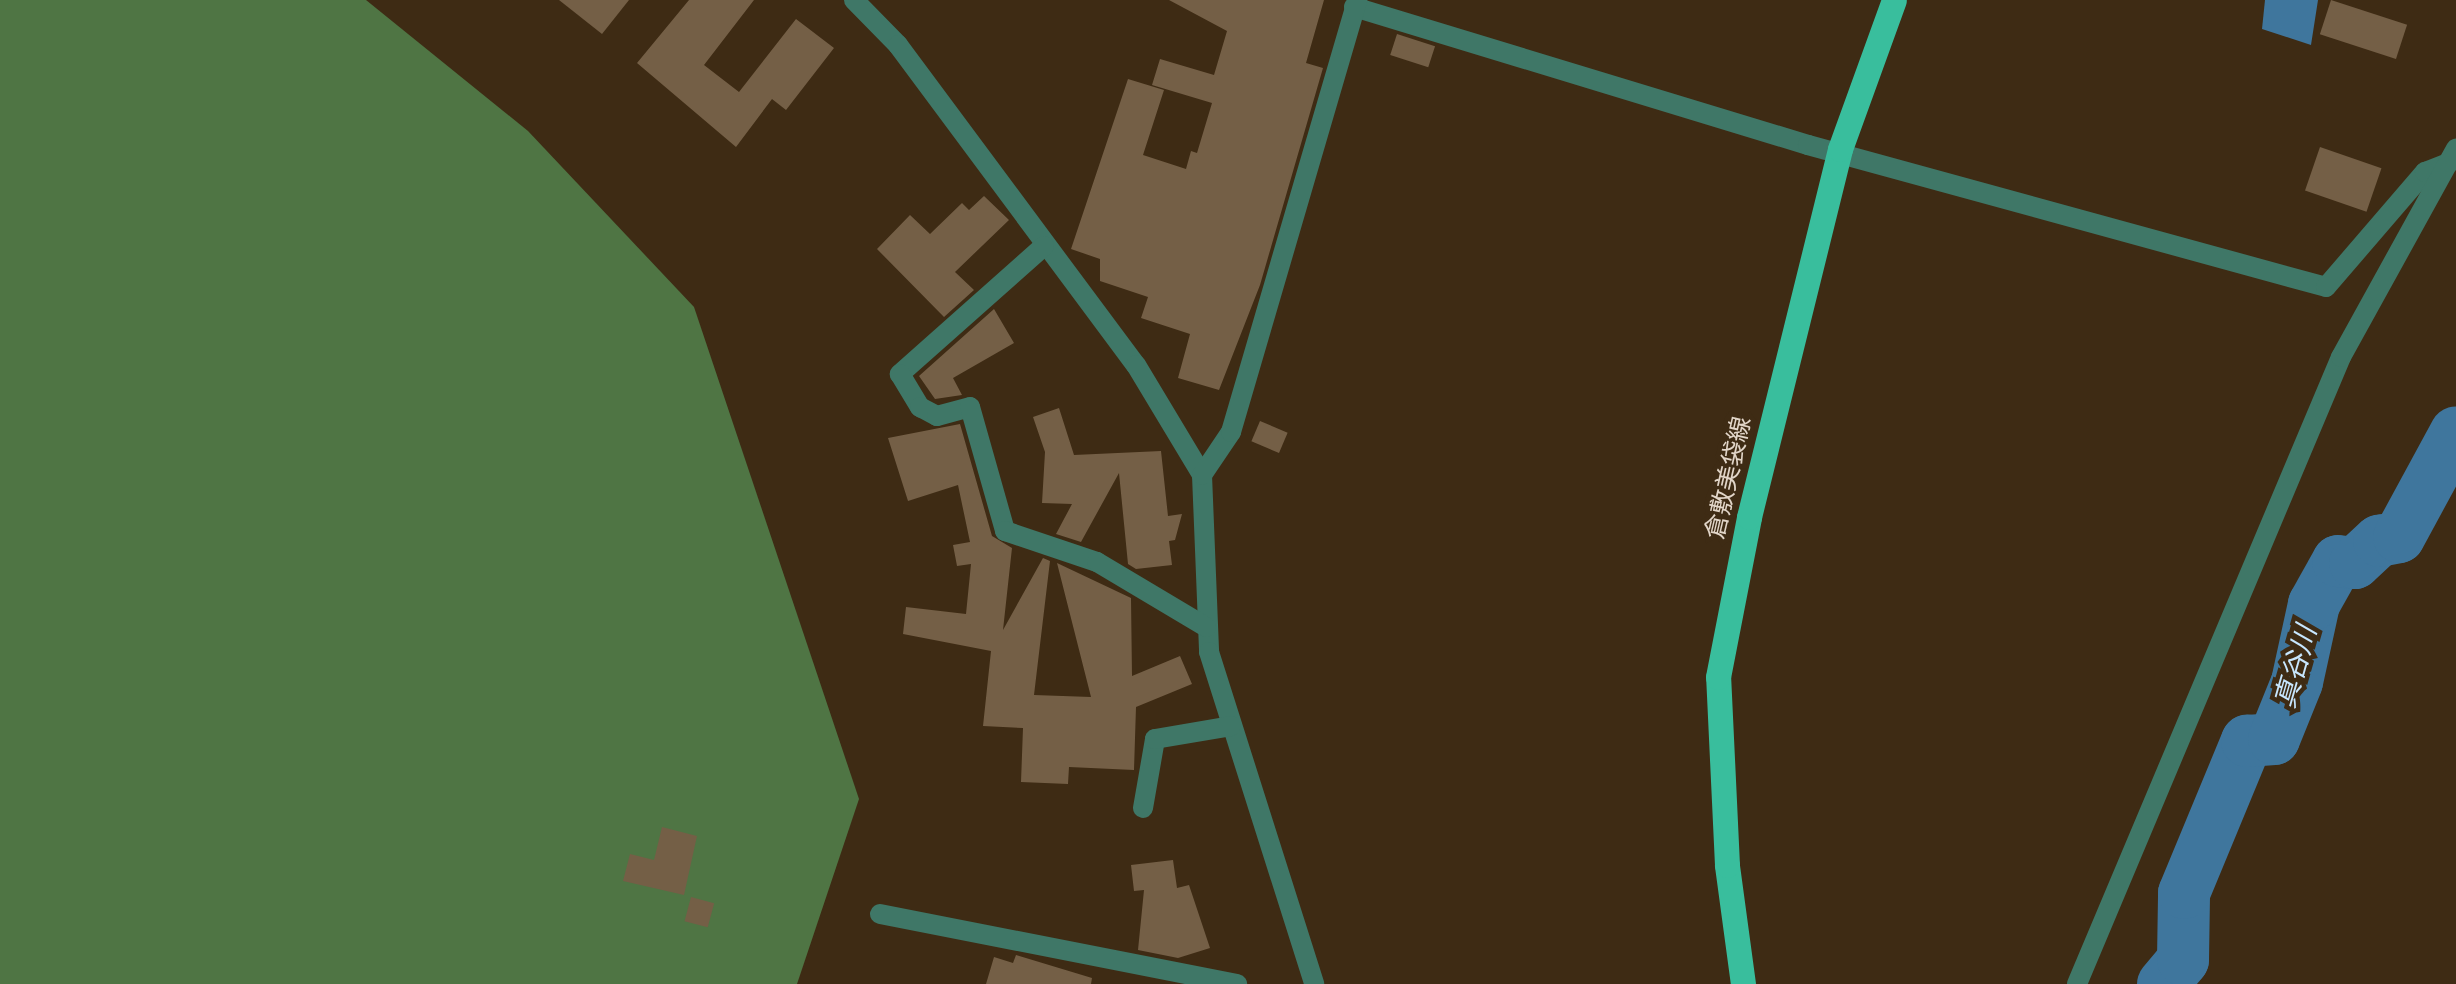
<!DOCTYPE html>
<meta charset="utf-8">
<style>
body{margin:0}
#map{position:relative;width:2456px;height:984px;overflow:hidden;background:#3e2b14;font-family:"Libre Baskerville","Noto Sans JP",serif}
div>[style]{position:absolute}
.forest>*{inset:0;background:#4f7544}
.water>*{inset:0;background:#3f769d}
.river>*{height:52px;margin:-26px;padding:0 26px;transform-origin:26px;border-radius:26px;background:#3f769d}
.building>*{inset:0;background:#745f46;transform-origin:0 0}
.minor>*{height:20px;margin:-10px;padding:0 10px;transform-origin:10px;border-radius:10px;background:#3f7767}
.primary>*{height:25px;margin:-12.5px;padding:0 12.5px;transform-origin:12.5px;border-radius:12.5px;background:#39be9d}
span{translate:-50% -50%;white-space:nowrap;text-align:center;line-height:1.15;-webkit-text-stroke:9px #3e2b14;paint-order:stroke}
.street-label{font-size:25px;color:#e2d6c9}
.water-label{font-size:28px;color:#c8e7ff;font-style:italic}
</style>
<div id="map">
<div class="forest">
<div style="clip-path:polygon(0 0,366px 0,528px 131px,694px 307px,859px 799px,797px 984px,0 984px)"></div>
</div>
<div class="water">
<div style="clip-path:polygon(2265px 0,2318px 0,2311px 45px,2262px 29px)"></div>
</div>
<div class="river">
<div style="left:2163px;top:984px;width:31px;rotate:-50deg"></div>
<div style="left:2183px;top:960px;width:67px;rotate:-89.1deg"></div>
<div style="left:2184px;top:893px;width:165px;rotate:-67.5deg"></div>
<div style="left:2247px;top:741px;width:27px;rotate:-4deg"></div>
<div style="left:2274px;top:739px;width:61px;rotate:-68deg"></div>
<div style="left:2297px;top:682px;width:80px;rotate:-77.7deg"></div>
<div style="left:2314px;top:604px;width:49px;rotate:-60.8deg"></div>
<div style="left:2338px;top:561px;width:17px;rotate:7deg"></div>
<div style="left:2355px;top:563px;width:33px;rotate:-43deg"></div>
<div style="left:2379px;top:541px;width:20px;rotate:-11deg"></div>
<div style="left:2399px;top:537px;width:119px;rotate:-61.5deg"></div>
</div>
<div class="building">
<div style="clip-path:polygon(559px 0,629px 0,602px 34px)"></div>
<div style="clip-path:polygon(689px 0,754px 0,704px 65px,739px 92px,796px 19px,834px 48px,786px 110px,772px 99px,736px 147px,637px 63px)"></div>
<div style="clip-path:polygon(1169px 0,1324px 0,1306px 63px,1323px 68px,1260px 285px,1219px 390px,1178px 378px,1190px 334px,1141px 318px,1148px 297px,1100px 281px,1100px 259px,1071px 249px,1128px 79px,1164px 90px,1143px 155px,1186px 169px,1191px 151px,1197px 153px,1212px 103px,1152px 85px,1160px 59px,1214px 75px,1227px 31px)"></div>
<div style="left:2331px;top:0;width:80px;height:36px;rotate:18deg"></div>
<div style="left:1397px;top:34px;width:40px;height:22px;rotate:18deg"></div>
<div style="left:2320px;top:147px;width:65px;height:46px;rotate:19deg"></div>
<div style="clip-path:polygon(984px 196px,1009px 220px,955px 272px,974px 290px,944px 317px,877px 249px,910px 215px,930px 234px,962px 203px,969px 210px)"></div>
<div style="clip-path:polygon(994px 309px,1014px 343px,953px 378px,962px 395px,935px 399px,919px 376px)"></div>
<div style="clip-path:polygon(1059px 408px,1074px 455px,1161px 451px,1168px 516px,1182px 514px,1175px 540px,1169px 541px,1172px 565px,1136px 569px,1128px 564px,1119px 473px,1081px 542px,1056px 534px,1072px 504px,1042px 503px,1045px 452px,1033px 417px)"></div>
<div style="left:1260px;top:421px;width:30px;height:22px;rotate:23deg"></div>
<div style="clip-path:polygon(960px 424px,992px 536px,1012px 548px,1003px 630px,1043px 558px,1050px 561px,1034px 695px,1091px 697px,1057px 563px,1131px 598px,1132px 676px,1180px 656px,1192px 684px,1136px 707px,1134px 770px,1069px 767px,1068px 784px,1021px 782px,1023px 728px,983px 726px,991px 651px,903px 634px,906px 607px,966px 614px,971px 564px,957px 566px,953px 545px,970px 542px,958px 485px,908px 501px,888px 438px)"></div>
<div style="clip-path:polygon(662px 827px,697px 836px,684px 895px,623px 881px,630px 854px,654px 860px)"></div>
<div style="clip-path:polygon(1173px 860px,1177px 888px,1189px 885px,1210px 948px,1178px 958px,1138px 950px,1144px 890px,1134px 891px,1131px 865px)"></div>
<div style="left:691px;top:897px;width:24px;height:25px;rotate:15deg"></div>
<div style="clip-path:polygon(1016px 955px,1092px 978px,1091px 984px,986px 984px,994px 957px,1013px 963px)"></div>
</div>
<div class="minor">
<div style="left:854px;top:0;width:63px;rotate:45.6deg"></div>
<div style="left:898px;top:45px;width:399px;rotate:53.4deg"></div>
<div style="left:1136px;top:365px;width:128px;rotate:59deg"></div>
<div style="left:1202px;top:475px;width:177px;rotate:87.7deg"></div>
<div style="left:1209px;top:652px;width:348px;rotate:72.4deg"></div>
<div style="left:1354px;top:7px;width:475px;rotate:16.9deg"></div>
<div style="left:1808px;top:145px;width:537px;rotate:15.33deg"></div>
<div style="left:2326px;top:287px;width:152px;rotate:-49.3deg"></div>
<div style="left:2425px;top:172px;width:26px;rotate:-21deg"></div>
<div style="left:1044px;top:246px;width:193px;rotate:138.4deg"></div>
<div style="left:900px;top:374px;width:39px;rotate:59deg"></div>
<div style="left:920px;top:407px;width:19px;rotate:28deg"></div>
<div style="left:937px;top:416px;width:34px;rotate:-15deg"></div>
<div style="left:970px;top:407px;width:129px;rotate:74.2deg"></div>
<div style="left:1005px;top:531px;width:97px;rotate:18.6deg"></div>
<div style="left:1097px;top:562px;width:127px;rotate:30.8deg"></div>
<div style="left:1202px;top:475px;width:52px;rotate:-56deg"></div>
<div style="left:1231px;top:432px;width:450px;rotate:-73.7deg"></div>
<div style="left:1143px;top:808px;width:70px;rotate:-80.1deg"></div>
<div style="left:1155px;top:739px;width:77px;rotate:-9.7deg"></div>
<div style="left:880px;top:914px;width:364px;rotate:11.1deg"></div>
<div style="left:2077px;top:984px;width:680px;rotate:-67.17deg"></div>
<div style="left:2341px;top:357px;width:238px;rotate:-61.1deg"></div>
</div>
<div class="primary">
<div style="left:1743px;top:984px;width:120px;rotate:-97.7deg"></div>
<div style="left:1727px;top:865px;width:188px;rotate:-92.7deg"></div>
<div style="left:1718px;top:677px;width:163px;rotate:-79deg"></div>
<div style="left:1749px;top:517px;width:379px;rotate:-76.1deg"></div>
<div style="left:1840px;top:149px;width:158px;rotate:-70.1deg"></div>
</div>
<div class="street-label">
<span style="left:1729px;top:478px;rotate:-77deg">倉敷美袋線</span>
</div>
<div class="water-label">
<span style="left:2296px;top:667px;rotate:-74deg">真谷川</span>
</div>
</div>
